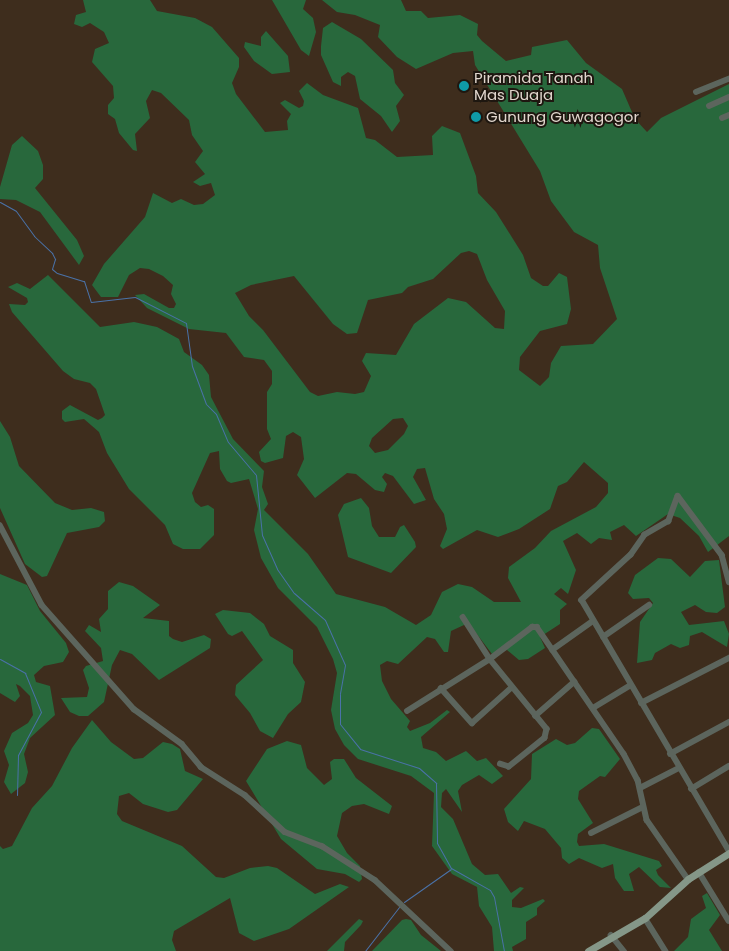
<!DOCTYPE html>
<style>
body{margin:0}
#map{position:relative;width:729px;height:951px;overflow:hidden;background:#3e2d1d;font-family:Poppins,sans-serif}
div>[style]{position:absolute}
.green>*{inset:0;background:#28683c}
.stream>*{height:1px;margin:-0.5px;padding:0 0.5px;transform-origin:0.5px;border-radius:0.5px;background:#4a72a8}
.minor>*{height:5.5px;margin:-2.75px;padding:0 2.75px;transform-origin:2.75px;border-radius:2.75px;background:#5c655d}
.major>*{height:7px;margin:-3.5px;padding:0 3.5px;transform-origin:3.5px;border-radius:3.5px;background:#859788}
.dots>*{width:14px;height:14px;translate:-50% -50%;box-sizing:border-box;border:2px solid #1e1710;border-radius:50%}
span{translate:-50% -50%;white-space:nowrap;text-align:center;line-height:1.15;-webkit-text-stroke:4px #1e1710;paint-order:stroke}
.poi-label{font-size:15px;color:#e1d6cd}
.left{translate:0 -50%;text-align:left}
</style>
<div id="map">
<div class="green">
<div style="clip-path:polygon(evenodd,83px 0,150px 0,157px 11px,195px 18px,212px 27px,239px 58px,239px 67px,232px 83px,236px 94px,265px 132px,288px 130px,287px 121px,291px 114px,280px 103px,285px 100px,299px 108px,303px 106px,304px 101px,299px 91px,307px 83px,323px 95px,358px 108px,366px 138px,375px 140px,397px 157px,433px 155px,432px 136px,442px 126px,460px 133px,476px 176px,478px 193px,496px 212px,523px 255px,531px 278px,543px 286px,548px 286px,559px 273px,567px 277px,571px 309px,567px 324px,540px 331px,520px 357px,519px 370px,540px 386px,549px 377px,551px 363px,561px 346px,593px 344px,617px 319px,600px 268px,598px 245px,574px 232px,551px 201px,540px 171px,475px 65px,473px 51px,453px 53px,416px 69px,397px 57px,378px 37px,380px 25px,355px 15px,337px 12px,322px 0,401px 0,406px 11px,421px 11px,428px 18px,460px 15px,478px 24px,477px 35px,482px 41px,506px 61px,531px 55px,532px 47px,567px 40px,586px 63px,622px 89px,635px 119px,647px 132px,661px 118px,729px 84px,729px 536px,708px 552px,699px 536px,680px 518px,668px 514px,636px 536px,624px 525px,610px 532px,612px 540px,599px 538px,591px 544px,577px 533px,563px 541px,576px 570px,568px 594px,561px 588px,554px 594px,567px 604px,560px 610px,560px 624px,540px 637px,545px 648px,528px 659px,519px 660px,507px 650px,492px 654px,470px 625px,464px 625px,451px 631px,448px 652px,444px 652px,435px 639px,427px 637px,398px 664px,387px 661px,380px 665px,382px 681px,391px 699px,410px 721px,407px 727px,410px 731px,430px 723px,447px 710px,450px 712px,421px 737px,423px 748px,436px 752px,446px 761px,466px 751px,477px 761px,486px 758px,503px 776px,492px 784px,479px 775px,462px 785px,458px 791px,462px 812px,446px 789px,442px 793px,441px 807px,453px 819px,472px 864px,485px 875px,498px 874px,511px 893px,520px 887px,524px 888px,512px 900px,512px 907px,521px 908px,543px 899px,545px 901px,537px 908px,537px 915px,526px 922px,526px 939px,512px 947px,513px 951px,494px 951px,492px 927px,479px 906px,477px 887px,452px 874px,432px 846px,434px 793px,411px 776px,358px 759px,344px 745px,335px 729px,331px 710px,337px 673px,333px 659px,317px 627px,278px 588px,261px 558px,254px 530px,258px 509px,249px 479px,231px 483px,227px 481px,220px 469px,219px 451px,210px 453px,192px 493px,195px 502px,201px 507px,208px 505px,214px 509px,214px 535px,200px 549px,183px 549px,173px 544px,165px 525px,129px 489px,107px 453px,99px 432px,84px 419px,65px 422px,62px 419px,62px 411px,70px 405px,98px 420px,102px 418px,105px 415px,96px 389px,90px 383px,74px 379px,63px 371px,12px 312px,9px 304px,25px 305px,28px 302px,27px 298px,8px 287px,17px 283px,30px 289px,48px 275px,100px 327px,134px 322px,157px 327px,179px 339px,184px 352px,202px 365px,209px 375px,211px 397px,233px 439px,264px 471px,262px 487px,268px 504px,264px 510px,308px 554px,336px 594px,385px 607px,416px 625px,431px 615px,442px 592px,458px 584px,472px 587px,494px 602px,521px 602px,508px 578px,509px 567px,535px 548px,551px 531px,596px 507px,608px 493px,608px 483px,584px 462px,567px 482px,558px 486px,550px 509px,519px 529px,498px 537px,477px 530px,443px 549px,440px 546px,447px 529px,444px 514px,434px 499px,425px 468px,417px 469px,413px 477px,426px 500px,414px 504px,393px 476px,385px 473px,382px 477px,387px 484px,384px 492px,375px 490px,356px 474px,347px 473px,315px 498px,297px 475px,304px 459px,301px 437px,293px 432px,286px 436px,283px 458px,265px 463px,261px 461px,259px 452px,271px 439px,267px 429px,267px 392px,272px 384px,272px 371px,264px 360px,244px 357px,226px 333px,189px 329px,147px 308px,135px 295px,144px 294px,169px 308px,174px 308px,176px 304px,171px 294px,173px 285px,163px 276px,149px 269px,140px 268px,129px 275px,118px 297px,101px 297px,92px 285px,104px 264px,145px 217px,153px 193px,172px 203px,181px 199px,194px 205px,203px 204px,215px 195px,211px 183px,200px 186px,193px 182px,205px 174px,195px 162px,203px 151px,192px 135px,189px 120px,161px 93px,152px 90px,146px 101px,150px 118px,135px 134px,137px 151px,133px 150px,119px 133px,115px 119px,108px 114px,108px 105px,114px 98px,113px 86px,92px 62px,95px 49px,109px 43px,104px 32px,90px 23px,82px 27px,74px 24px,76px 15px,86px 12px,83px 0,469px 251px,477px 254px,487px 280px,505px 311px,504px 329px,495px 328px,466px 302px,448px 298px,414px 324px,396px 355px,366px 353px,362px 361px,371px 376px,364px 392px,355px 394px,337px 392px,318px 396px,310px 392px,263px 330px,249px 316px,235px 293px,251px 285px,294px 276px,333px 324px,347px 334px,357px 333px,368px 300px,402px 293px,408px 287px,433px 279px,461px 253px,469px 251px,83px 0,403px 418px,408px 426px,404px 434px,388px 450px,375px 453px,369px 446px,372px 438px,393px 419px,403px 418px)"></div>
<div style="clip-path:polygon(272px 0,306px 0,303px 9px,313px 18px,316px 32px,309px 56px,301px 50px)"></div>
<div style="clip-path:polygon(332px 22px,361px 39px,393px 70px,395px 83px,404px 95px,396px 106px,400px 121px,392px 132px,381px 116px,360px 99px,355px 76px,348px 72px,341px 77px,341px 86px,333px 82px,321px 55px,321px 46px,323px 28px)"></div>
<div style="clip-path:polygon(266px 31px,288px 56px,290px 72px,272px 74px,254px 61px,244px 47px,245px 42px,261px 46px,261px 37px)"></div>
<div style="clip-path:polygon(22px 136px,38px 151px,43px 165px,43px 179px,35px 188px,77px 240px,84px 256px,79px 265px,40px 212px,16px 200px,0 199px,0 187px,12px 145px)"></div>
<div style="clip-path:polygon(0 421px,10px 437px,19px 466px,55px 503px,72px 510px,91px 508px,104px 512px,105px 521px,99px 527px,67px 533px,47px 576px,42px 577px,25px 564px,0 508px)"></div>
<div style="clip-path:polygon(361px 498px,369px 508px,372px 526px,379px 537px,395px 537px,400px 527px,404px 525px,415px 542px,416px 547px,391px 573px,348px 557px,338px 515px,344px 504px)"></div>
<div style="clip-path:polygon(658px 558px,671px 559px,690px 577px,705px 561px,719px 560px,725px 607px,717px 613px,706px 612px,695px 605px,681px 612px,689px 625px,724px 621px,729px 634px,727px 647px,702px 632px,690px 636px,689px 645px,680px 648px,671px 644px,655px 653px,652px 660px,637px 663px,640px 622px,653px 603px,649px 598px,633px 599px,628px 593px,635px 575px)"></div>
<div style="clip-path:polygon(0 574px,27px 585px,40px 611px,66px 643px,69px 652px,63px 662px,44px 666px,34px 675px,36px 682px,50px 686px,55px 715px,30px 738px,24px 754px,28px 772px,25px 783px,11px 794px,4px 782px,9px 765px,4px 751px,12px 733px,28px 723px,33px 715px,30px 696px,20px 686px,16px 684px,20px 696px,15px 702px,0 693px)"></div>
<div style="clip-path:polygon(119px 582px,133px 586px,160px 605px,143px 618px,169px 621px,169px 636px,173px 639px,182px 642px,204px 635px,211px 639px,210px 648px,159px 680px,132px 654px,120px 650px,112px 665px,104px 702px,88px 716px,79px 716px,70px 712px,61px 698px,87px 697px,89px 688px,83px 670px,86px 666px,103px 661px,101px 648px,85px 631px,89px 625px,101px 632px,99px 619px,108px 609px,108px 591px)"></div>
<div style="clip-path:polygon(223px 610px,250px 613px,264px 624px,270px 636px,293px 650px,293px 663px,305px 682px,301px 702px,288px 714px,273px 738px,260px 731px,250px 713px,235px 695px,236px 685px,263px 660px,242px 631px,232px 636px,228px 634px,215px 614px)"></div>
<div style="clip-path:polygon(92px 720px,111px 742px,134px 759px,143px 758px,163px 742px,172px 744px,180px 749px,185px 771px,203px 779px,177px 810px,168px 812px,143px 804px,129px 793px,119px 796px,117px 814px,122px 821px,182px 846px,216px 877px,224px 878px,250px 868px,268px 866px,277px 868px,315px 894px,340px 884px,349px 887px,289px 929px,254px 941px,239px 933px,230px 898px,174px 931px,172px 940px,176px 951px,0 951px,0 846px,3px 849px,12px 846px,32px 808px,52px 786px,72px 748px)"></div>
<div style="clip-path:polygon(592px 728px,599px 729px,620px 759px,605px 777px,600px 776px,579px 791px,578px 799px,593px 823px,578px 834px,577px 842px,579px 846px,604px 844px,659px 861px,662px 866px,656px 870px,658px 875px,671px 888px,660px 887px,639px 867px,629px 874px,634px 891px,624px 891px,615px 878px,613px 864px,602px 868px,579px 858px,569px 864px,562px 858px,561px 848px,545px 829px,524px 821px,518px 831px,508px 822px,504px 809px,531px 779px,532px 754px,556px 739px,567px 745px,575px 743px)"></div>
<div style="clip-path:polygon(287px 741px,301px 745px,307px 768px,324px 785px,332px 779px,330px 762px,334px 759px,344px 759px,356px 778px,392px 806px,389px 814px,364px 804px,352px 806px,342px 813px,337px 836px,347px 853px,360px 866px,362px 879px,359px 882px,345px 874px,317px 869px,281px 839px,246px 781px,267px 749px)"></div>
<div style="clip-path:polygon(707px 893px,720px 915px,709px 930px,722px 951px,674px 951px,688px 937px,691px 919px,706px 908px,702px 896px)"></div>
<div style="clip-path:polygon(359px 919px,363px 921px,361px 925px,345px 942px,344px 951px,327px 951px)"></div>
<div style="clip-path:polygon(406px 919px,411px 920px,421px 935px,441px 951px,372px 951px,402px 920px)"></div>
</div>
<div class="stream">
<div style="left:0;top:202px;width:18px;rotate:29deg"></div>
<div style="left:16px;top:211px;width:31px;rotate:54deg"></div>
<div style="left:34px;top:236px;width:25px;rotate:43deg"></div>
<div style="left:52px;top:253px;width:7px;rotate:63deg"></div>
<div style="left:55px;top:259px;width:10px;rotate:107deg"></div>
<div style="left:52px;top:269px;width:6px;rotate:39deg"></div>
<div style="left:57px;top:273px;width:28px;rotate:17deg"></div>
<div style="left:84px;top:281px;width:22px;rotate:72deg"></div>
<div style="left:91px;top:302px;width:44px;rotate:-6.5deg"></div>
<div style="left:135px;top:297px;width:57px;rotate:27deg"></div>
<div style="left:186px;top:323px;width:43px;rotate:82.1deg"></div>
<div style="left:192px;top:366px;width:40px;rotate:69.8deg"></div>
<div style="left:206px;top:404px;width:14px;rotate:45deg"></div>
<div style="left:216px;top:414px;width:30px;rotate:67deg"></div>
<div style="left:228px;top:442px;width:43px;rotate:49.7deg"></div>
<div style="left:256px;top:475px;width:60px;rotate:84.3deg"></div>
<div style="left:262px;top:535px;width:37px;rotate:66deg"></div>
<div style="left:277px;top:569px;width:29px;rotate:55deg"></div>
<div style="left:294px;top:593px;width:41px;rotate:41.1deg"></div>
<div style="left:325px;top:620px;width:49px;rotate:66deg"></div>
<div style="left:345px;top:665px;width:29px;rotate:100deg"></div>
<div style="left:340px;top:694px;width:30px;rotate:90deg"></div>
<div style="left:340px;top:724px;width:32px;rotate:51deg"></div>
<div style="left:360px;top:749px;width:62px;rotate:17.9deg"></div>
<div style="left:419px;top:768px;width:23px;rotate:41deg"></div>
<div style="left:436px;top:783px;width:60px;rotate:89deg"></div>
<div style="left:437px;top:843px;width:29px;rotate:61deg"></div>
<div style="left:451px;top:868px;width:45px;rotate:29.4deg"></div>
<div style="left:490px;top:890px;width:8px;rotate:60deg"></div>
<div style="left:494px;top:897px;width:55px;rotate:79.5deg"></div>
<div style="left:0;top:659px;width:29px;rotate:29deg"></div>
<div style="left:25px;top:673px;width:42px;rotate:67.7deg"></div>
<div style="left:41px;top:712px;width:49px;rotate:118.1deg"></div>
<div style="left:18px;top:755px;width:40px;rotate:91.4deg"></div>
<div style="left:404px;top:902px;width:57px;rotate:-35.1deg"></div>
<div style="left:365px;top:951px;width:56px;rotate:-52.3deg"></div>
</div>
<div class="minor">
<div style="left:696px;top:92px;width:35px;rotate:-22deg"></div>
<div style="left:709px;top:106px;width:22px;rotate:-24deg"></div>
<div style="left:722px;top:118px;width:8px;rotate:-23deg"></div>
<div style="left:678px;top:496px;width:27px;rotate:110deg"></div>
<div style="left:669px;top:521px;width:28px;rotate:150deg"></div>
<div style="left:645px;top:535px;width:24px;rotate:125deg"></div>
<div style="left:631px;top:555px;width:67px;rotate:137.4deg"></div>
<div style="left:582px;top:600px;width:291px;rotate:59.6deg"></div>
<div style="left:678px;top:496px;width:74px;rotate:53.3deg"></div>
<div style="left:722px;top:555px;width:28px;rotate:75deg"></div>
<div style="left:0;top:525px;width:90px;rotate:62.3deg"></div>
<div style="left:42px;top:605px;width:139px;rotate:48.5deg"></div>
<div style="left:134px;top:709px;width:59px;rotate:36.1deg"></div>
<div style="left:182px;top:744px;width:30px;rotate:50deg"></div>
<div style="left:201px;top:767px;width:52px;rotate:32.5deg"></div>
<div style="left:245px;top:795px;width:54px;rotate:42.8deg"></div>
<div style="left:285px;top:832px;width:40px;rotate:21deg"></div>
<div style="left:322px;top:846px;width:63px;rotate:32.7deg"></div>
<div style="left:375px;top:880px;width:104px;rotate:43.1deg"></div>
<div style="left:463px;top:617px;width:50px;rotate:57.3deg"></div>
<div style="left:490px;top:659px;width:90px;rotate:50.8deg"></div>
<div style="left:547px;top:729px;width:9px;rotate:103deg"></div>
<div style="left:545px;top:738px;width:46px;rotate:141.1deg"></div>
<div style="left:509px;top:767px;width:9px;rotate:-162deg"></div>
<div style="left:603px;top:637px;width:56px;rotate:-34.8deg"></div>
<div style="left:552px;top:650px;width:50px;rotate:-35.3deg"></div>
<div style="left:441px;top:688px;width:47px;rotate:48.5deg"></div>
<div style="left:472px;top:723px;width:52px;rotate:-41.9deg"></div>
<div style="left:641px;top:703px;width:99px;rotate:-27.1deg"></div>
<div style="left:593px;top:708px;width:44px;rotate:-31.2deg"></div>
<div style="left:407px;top:711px;width:98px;rotate:-32.1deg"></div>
<div style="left:490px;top:659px;width:53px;rotate:-37.3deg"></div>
<div style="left:532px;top:627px;width:5px"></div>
<div style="left:537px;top:627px;width:154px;rotate:55.6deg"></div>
<div style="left:624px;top:754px;width:30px;rotate:62deg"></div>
<div style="left:638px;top:780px;width:41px;rotate:77.3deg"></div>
<div style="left:647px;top:820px;width:72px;rotate:55.2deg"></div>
<div style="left:535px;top:716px;width:52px;rotate:-41.1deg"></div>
<div style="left:670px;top:754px;width:67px;rotate:-28.5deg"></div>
<div style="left:640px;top:788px;width:44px;rotate:-27.1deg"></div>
<div style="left:691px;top:789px;width:44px;rotate:-31.2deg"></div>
<div style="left:591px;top:833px;width:58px;rotate:-26.6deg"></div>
<div style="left:699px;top:872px;width:57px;rotate:58.5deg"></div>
<div style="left:645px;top:918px;width:39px;rotate:58deg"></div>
<div style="left:611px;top:935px;width:21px;rotate:51deg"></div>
</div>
<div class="major">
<div style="left:588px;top:951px;width:66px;rotate:-30.1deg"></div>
<div style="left:645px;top:918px;width:58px;rotate:-42.2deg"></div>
<div style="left:688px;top:879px;width:49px;rotate:-32.4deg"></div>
</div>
<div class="dots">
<div style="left:464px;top:86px;background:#0f9aa8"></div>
<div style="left:476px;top:117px;background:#0f9aa8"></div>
</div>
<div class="poi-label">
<span class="left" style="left:474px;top:86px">Piramida Tanah<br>Mas Duaja</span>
<span class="left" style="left:486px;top:117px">Gunung Guwagogor</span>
</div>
</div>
